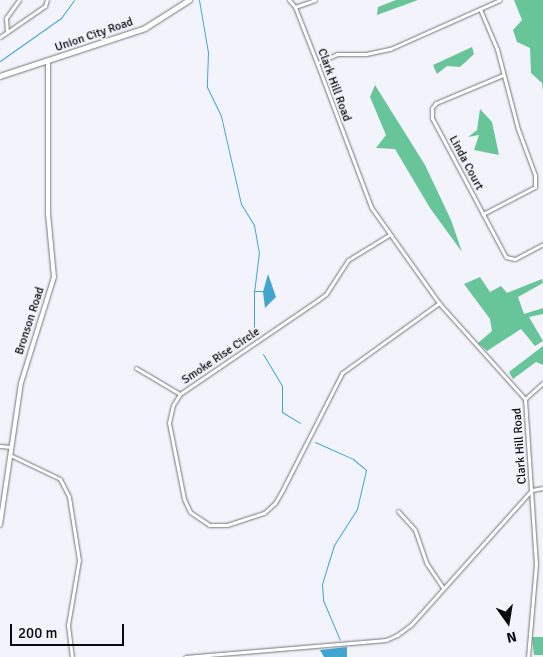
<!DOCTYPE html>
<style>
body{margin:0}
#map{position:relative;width:543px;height:657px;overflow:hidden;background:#f3f3fb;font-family:Signika,sans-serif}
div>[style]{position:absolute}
.forest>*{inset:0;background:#68c599}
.water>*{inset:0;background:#42a5d0}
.stream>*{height:1px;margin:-0.5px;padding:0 0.5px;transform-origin:0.5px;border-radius:0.5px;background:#42a5d0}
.roads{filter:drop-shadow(0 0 1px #74747b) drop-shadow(0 0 1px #74747b)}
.minor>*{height:3px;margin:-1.5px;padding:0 1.5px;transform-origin:1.5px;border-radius:1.5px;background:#fff}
.tertiary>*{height:4px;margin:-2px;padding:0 2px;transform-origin:2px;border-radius:2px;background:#fff}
.secondary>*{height:4.5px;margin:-2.25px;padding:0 2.25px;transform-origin:2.25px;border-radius:2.25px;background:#fff}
span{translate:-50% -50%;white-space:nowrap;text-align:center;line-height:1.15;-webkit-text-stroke:4px #f3f3fb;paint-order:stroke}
.street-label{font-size:12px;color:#0b0b0e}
.north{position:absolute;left:483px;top:597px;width:50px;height:50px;-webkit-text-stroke:4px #f3f3fb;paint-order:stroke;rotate:167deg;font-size:14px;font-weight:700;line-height:20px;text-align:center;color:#0b0b0e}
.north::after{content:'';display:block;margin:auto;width:18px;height:22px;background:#0b0b0e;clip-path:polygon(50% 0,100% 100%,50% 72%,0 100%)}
.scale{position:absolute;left:10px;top:624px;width:114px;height:22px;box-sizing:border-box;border:2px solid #0b0b0e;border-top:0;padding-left:6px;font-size:15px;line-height:18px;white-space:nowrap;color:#0b0b0e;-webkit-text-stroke:4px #f3f3fb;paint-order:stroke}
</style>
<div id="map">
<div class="forest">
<div style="clip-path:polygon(396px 0,418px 0,377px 15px,378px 7px)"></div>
<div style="clip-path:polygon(514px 0,543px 0,543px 91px,542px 83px,531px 73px,530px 48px,517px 42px,513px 30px,522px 20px)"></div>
<div style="clip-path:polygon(472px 47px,474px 54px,460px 67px,447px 66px,437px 74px,433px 65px)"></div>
<div style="clip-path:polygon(375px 85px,425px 165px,451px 220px,462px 252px,430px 208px,395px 149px,376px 148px,386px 135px,370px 97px)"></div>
<div style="clip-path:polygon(480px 109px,492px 122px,499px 155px,474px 150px,479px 135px,468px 137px,477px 130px)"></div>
<div style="clip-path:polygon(480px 277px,490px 292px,501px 286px,507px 293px,542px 279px,543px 283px,518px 297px,524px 314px,543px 308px,543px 314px,529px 317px,543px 341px,535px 346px,521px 329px,487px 351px,478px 343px,492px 331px,490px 319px,464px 284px)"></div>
<div style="clip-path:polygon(543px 346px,543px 365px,536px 362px,513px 379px,509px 372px)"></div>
<div style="clip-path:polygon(532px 637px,543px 637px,543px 655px,534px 655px)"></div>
</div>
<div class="water">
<div style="clip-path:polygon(268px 274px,276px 297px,265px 308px,263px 292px)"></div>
<div style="clip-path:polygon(347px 647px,347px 657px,324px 657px,320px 650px)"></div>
</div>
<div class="stream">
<div style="left:199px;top:0;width:53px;rotate:80.2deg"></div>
<div style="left:208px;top:52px;width:35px;rotate:92deg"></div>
<div style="left:207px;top:87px;width:32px;rotate:64deg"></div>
<div style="left:221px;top:116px;width:90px;rotate:77.2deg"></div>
<div style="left:241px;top:204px;width:25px;rotate:58deg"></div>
<div style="left:254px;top:225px;width:27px;rotate:80deg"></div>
<div style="left:259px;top:252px;width:38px;rotate:97deg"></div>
<div style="left:254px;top:290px;width:37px;rotate:90deg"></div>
<div style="left:0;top:61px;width:75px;rotate:-35.2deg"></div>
<div style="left:61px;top:18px;width:22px;rotate:-54deg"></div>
<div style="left:254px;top:291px;width:9px"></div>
<div style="left:263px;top:354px;width:37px;rotate:59deg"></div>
<div style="left:282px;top:386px;width:26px;rotate:90deg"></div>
<div style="left:282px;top:412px;width:21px;rotate:31deg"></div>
<div style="left:315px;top:442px;width:42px;rotate:24.1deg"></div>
<div style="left:353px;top:459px;width:17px;rotate:40deg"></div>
<div style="left:366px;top:470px;width:40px;rotate:103deg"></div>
<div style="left:357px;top:509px;width:43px;rotate:122.6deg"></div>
<div style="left:334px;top:545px;width:41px;rotate:107.1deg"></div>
<div style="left:322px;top:584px;width:16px;rotate:86deg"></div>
<div style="left:323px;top:600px;width:43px;rotate:67deg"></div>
</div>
<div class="roads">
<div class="minor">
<div style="left:289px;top:0;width:9px;rotate:49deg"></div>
<div style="left:295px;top:7px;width:60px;rotate:68.6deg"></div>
<div style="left:317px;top:63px;width:154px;rotate:69.4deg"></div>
<div style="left:371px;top:207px;width:118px;rotate:54.7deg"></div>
<div style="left:439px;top:303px;width:129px;rotate:48.1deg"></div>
<div style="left:525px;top:399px;width:165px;rotate:86.2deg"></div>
<div style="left:536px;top:564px;width:93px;rotate:94.9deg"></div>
<div style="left:295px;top:7px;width:21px;rotate:-19deg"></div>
<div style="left:480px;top:9px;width:43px;rotate:67deg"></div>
<div style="left:497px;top:49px;width:83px;rotate:75.3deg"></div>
<div style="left:518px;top:129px;width:49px;rotate:69.7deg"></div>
<div style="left:535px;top:175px;width:12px;rotate:90deg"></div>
<div style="left:535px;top:187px;width:59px;rotate:152.6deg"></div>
<div style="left:7px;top:32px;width:14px;rotate:-94deg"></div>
<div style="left:6px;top:18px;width:22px;rotate:-54deg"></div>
<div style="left:0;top:37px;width:55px;rotate:-34.6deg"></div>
<div style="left:45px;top:6px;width:6px;rotate:-72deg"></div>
<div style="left:317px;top:63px;width:22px;rotate:-24deg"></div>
<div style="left:337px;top:54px;width:29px"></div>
<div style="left:366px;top:54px;width:25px;rotate:-12deg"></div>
<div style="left:390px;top:49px;width:120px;rotate:-24deg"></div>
<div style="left:503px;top:75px;width:73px;rotate:157.3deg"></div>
<div style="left:436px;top:103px;width:6px;rotate:129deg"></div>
<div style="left:432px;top:108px;width:10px;rotate:90deg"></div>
<div style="left:432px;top:118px;width:157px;rotate:62deg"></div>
<div style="left:506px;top:257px;width:9px;rotate:13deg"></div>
<div style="left:515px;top:259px;width:32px;rotate:-28deg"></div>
<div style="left:389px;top:235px;width:48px;rotate:148.6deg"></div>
<div style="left:348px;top:260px;width:40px;rotate:122.9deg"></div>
<div style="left:326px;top:294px;width:10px;rotate:143deg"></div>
<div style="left:318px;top:300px;width:167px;rotate:145.7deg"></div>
<div style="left:180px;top:394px;width:13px;rotate:122deg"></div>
<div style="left:173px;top:405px;width:18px;rotate:103deg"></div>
<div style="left:169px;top:423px;width:77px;rotate:78.8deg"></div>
<div style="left:184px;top:499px;width:14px;rotate:65deg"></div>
<div style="left:190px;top:512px;width:23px;rotate:34deg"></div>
<div style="left:209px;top:525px;width:18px"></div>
<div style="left:227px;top:525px;width:39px;rotate:-18deg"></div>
<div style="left:264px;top:513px;width:15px;rotate:-42deg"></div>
<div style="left:275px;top:503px;width:16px;rotate:-60deg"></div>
<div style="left:283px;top:489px;width:130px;rotate:-63deg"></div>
<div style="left:342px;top:373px;width:120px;rotate:-35.8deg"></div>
<div style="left:136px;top:368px;width:51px;rotate:30.6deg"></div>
<div style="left:525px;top:399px;width:24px;rotate:-42deg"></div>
<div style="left:0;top:446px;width:11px;rotate:5deg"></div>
<div style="left:10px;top:455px;width:55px;rotate:25.6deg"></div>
<div style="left:60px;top:479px;width:20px;rotate:63deg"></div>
<div style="left:69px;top:497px;width:64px;rotate:81deg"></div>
<div style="left:79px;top:560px;width:66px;rotate:99.6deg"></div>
<div style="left:68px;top:625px;width:32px;rotate:83deg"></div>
<div style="left:532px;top:490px;width:11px;rotate:-10deg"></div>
<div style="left:398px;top:511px;width:25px;rotate:48deg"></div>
<div style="left:415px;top:530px;width:36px;rotate:71deg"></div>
<div style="left:427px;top:564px;width:29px;rotate:56deg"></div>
<div style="left:185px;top:657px;width:202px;rotate:-4.8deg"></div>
<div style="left:386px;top:640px;width:12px;rotate:-24deg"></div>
<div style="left:397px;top:635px;width:17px;rotate:-36deg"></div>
<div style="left:411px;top:625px;width:180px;rotate:-48.2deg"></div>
</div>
<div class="tertiary">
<div style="left:0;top:525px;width:144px;rotate:-81.6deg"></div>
<div style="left:21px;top:383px;width:111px;rotate:-72.7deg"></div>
<div style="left:54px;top:277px;width:64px;rotate:-95.4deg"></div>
<div style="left:48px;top:213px;width:152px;rotate:-90deg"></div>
</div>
<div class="secondary">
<div style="left:0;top:76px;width:153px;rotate:-18.3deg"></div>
<div style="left:145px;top:28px;width:52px;rotate:-32.5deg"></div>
</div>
</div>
<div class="street-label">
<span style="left:94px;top:35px;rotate:-19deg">Union City Road</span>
<span style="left:334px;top:85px;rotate:70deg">Clark Hill Road</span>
<span style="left:466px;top:163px;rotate:62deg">Linda Court</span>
<span style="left:30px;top:321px;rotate:-72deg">Bronson Road</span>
<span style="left:221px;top:356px;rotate:-34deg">Smoke Rise Circle</span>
<span style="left:520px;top:446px;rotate:-94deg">Clark Hill Road</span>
</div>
<div class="north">N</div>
<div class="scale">200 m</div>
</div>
